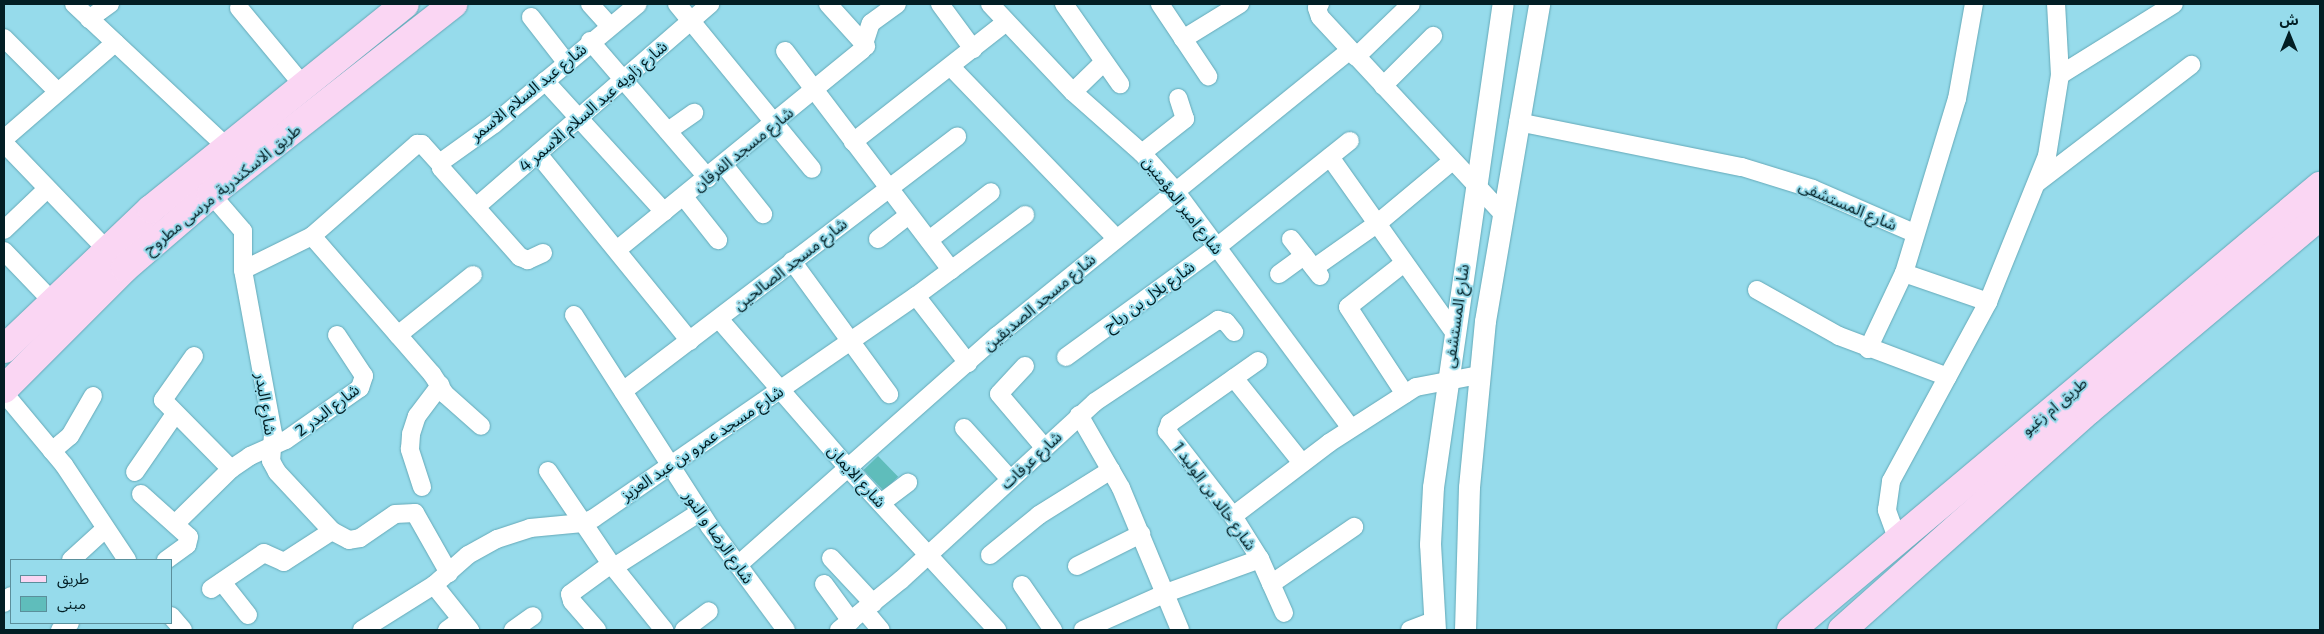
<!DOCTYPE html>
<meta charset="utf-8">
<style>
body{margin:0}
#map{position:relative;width:2324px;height:634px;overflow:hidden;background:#96dbeb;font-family:"Exo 2","Noto Sans Arabic",sans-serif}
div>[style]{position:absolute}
.building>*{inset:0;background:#5fbdbb;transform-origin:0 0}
.roads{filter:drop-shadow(0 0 1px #65a9b8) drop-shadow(0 0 1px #65a9b8)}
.minor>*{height:18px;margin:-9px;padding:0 9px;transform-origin:9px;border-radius:9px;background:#fff}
.tertiary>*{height:21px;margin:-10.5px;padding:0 10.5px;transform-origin:10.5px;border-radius:10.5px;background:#fff}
.primary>*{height:28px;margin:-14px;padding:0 14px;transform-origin:14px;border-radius:14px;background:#fad6f3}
span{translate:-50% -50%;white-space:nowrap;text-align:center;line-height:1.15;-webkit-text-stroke:4px #96dbeb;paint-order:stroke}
.street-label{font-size:16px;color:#021e24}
.frame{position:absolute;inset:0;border:5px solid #021e24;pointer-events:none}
.legend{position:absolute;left:10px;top:559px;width:162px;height:65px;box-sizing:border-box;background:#96dbeb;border:1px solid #5b8f9b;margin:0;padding:6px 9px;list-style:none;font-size:15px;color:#021e24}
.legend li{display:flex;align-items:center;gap:10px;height:25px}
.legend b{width:25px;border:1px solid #5b8f9b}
.north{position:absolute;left:2264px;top:10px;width:50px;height:50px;-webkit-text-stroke:4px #96dbeb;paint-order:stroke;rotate:0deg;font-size:14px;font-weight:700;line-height:20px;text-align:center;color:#021e24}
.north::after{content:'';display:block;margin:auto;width:18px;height:22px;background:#021e24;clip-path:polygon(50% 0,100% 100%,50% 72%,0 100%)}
</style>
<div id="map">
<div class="building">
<div style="left:878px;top:456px;width:29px;height:20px;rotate:46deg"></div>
</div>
<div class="roads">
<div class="minor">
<div style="left:74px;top:4px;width:209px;rotate:43.1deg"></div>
<div style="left:590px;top:4px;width:30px;rotate:48deg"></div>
<div style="left:677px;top:4px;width:213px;rotate:50.7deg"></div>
<div style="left:828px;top:4px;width:57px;rotate:47.9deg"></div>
<div style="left:940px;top:4px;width:56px;rotate:53.7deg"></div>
<div style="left:990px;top:4px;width:121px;rotate:46.7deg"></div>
<div style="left:1073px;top:92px;width:92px;rotate:41.5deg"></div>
<div style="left:1142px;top:153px;width:48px;rotate:48.4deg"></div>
<div style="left:1174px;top:189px;width:297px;rotate:53.5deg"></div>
<div style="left:1064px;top:4px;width:98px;rotate:55deg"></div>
<div style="left:1160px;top:4px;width:87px;rotate:56.3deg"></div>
<div style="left:1320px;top:4px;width:5px;rotate:127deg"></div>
<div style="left:1317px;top:8px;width:9px;rotate:72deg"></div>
<div style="left:1320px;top:17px;width:267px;rotate:47.1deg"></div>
<div style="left:239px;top:8px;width:100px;rotate:50.3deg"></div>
<div style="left:531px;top:17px;width:57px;rotate:52.1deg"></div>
<div style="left:89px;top:19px;width:26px;rotate:-36deg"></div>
<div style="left:4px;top:38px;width:76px;rotate:45deg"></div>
<div style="left:1183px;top:39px;width:67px;rotate:-31.6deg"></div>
<div style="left:590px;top:41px;width:181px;rotate:49.3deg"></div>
<div style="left:785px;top:51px;width:275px;rotate:52.8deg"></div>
<div style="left:1356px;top:57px;width:76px;rotate:-43.9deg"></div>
<div style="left:951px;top:67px;width:238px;rotate:46deg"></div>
<div style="left:2060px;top:75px;width:134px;rotate:-31.9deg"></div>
<div style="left:545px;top:81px;width:177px;rotate:47.7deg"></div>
<div style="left:1383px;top:86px;width:71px;rotate:-45deg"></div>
<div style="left:1073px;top:92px;width:43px;rotate:-44.1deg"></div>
<div style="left:1518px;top:122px;width:228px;rotate:11.4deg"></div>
<div style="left:1742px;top:167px;width:74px;rotate:17.2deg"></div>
<div style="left:1813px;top:189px;width:110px;rotate:23.5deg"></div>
<div style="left:668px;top:131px;width:32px;rotate:-35deg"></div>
<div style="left:4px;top:139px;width:147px;rotate:-40.9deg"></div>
<div style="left:853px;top:142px;width:194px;rotate:-38.1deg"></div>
<div style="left:4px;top:143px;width:147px;rotate:46.1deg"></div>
<div style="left:1142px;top:153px;width:55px;rotate:-38.3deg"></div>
<div style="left:1185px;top:119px;width:22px;rotate:-108deg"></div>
<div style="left:538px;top:154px;width:241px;rotate:50.9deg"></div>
<div style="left:1330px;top:157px;width:213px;rotate:54.7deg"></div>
<div style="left:724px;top:165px;width:63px;rotate:51.5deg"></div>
<div style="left:2038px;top:182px;width:193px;rotate:-37.4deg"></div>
<div style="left:211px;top:194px;width:49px;rotate:49.1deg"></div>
<div style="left:243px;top:231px;width:39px;rotate:90deg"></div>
<div style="left:243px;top:270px;width:167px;rotate:79.6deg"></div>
<div style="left:273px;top:434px;width:27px;rotate:94deg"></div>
<div style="left:271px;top:461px;width:13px;rotate:61deg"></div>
<div style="left:277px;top:472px;width:81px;rotate:47deg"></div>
<div style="left:332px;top:531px;width:19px;rotate:28deg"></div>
<div style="left:349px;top:540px;width:11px;rotate:-10deg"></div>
<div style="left:360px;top:538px;width:42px;rotate:-34.4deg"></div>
<div style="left:395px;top:514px;width:20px;rotate:-3deg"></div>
<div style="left:415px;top:513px;width:69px;rotate:60.5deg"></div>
<div style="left:684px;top:197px;width:55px;rotate:51.7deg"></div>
<div style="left:476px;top:207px;width:310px;rotate:-40.9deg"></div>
<div style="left:4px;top:230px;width:59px;rotate:-43.6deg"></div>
<div style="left:312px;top:236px;width:183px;rotate:49deg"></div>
<div style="left:432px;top:374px;width:24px;rotate:57deg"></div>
<div style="left:445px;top:394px;width:48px;rotate:41.6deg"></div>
<div style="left:878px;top:239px;width:39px;rotate:-38deg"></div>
<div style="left:1291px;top:239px;width:47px;rotate:51.9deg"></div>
<div style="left:929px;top:240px;width:78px;rotate:-37.7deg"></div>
<div style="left:618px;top:249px;width:315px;rotate:-39.2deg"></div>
<div style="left:862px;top:50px;width:28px;rotate:-72deg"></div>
<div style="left:871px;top:23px;width:32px;rotate:-36deg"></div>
<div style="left:4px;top:251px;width:69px;rotate:46.2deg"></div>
<div style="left:543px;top:253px;width:17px;rotate:155deg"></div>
<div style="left:528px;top:260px;width:9px;rotate:-159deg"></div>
<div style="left:520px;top:257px;width:119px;rotate:-131.6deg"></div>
<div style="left:441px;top:168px;width:6px;rotate:-90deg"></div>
<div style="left:441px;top:162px;width:65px;rotate:-35.6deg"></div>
<div style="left:494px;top:124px;width:187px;rotate:-39.8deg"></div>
<div style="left:792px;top:261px;width:165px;rotate:53.9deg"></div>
<div style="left:1404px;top:263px;width:71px;rotate:141.8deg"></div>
<div style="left:1348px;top:307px;width:104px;rotate:56.8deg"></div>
<div style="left:1314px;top:268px;width:78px;rotate:-35.1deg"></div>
<div style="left:1378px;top:223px;width:95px;rotate:-39.9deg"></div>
<div style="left:243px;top:270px;width:77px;rotate:-26.2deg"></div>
<div style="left:312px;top:236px;width:140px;rotate:-41.2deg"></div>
<div style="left:417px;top:144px;width:5px"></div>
<div style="left:422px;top:144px;width:28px;rotate:48deg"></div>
<div style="left:1904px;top:273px;width:89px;rotate:19deg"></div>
<div style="left:1279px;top:274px;width:31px;rotate:-36deg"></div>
<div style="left:1757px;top:290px;width:94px;rotate:29.3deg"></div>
<div style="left:1839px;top:336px;width:116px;rotate:20.6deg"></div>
<div style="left:916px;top:296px;width:85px;rotate:52.2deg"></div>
<div style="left:574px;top:315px;width:252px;rotate:57.3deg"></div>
<div style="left:710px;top:527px;width:128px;rotate:53.6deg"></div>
<div style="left:719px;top:319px;width:198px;rotate:49.1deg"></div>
<div style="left:849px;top:469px;width:219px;rotate:47.4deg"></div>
<div style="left:398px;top:335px;width:96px;rotate:-38.7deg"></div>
<div style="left:1868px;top:349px;width:84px;rotate:-64.7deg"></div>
<div style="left:1904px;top:273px;width:182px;rotate:-73.1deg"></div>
<div style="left:1957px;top:99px;width:97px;rotate:-79.9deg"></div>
<div style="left:194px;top:356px;width:54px;rotate:125.2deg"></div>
<div style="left:163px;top:400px;width:97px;rotate:45.4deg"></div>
<div style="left:1066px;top:357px;width:187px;rotate:-36.1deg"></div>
<div style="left:1217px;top:247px;width:170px;rotate:-38.6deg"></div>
<div style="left:1258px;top:361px;width:108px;rotate:144.8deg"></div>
<div style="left:1170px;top:423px;width:9px;rotate:111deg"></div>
<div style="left:1167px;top:431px;width:108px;rotate:52.2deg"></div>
<div style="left:1233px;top:516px;width:51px;rotate:57.9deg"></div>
<div style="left:1260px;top:559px;width:59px;rotate:66deg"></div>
<div style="left:1025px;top:366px;width:38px;rotate:133deg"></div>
<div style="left:999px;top:394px;width:70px;rotate:49.7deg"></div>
<div style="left:1234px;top:378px;width:109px;rotate:51.3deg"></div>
<div style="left:623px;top:391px;width:420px;rotate:-37.3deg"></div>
<div style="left:4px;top:393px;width:94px;rotate:50.2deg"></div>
<div style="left:64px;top:465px;width:114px;rotate:56.4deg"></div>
<div style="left:1079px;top:415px;width:84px;rotate:60.1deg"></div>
<div style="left:1121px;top:488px;width:154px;rotate:67.4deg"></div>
<div style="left:964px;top:428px;width:69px;rotate:48deg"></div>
<div style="left:52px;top:451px;width:23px;rotate:-40deg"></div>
<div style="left:70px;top:436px;width:46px;rotate:-60.1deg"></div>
<div style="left:548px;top:471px;width:112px;rotate:55.9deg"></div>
<div style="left:611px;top:564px;width:85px;rotate:51.2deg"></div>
<div style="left:135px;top:472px;width:70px;rotate:-55.4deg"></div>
<div style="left:422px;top:487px;width:40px;rotate:-108deg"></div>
<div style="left:410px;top:449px;width:15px;rotate:-86deg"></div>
<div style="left:411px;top:434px;width:19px;rotate:-72deg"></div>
<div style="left:417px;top:416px;width:39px;rotate:-53deg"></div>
<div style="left:141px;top:494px;width:64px;rotate:41.9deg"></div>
<div style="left:189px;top:537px;width:8px;rotate:104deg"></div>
<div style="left:187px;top:545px;width:26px;rotate:144deg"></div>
<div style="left:881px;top:503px;width:34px;rotate:-37deg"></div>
<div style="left:1233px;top:516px;width:121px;rotate:-37.2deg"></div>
<div style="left:1329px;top:443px;width:103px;rotate:-32.8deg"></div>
<div style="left:1416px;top:387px;width:64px;rotate:-10.8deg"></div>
<div style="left:176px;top:523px;width:77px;rotate:-44.5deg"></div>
<div style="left:231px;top:469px;width:23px;rotate:-34deg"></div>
<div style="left:250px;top:456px;width:39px;rotate:-24deg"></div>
<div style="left:286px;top:440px;width:90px;rotate:-35.1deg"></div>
<div style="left:360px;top:388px;width:13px;rotate:-72deg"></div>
<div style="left:364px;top:376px;width:49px;rotate:-123.4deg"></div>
<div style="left:1897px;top:538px;width:30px;rotate:-110deg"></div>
<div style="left:1887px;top:510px;width:29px;rotate:-82deg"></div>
<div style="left:1891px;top:481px;width:204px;rotate:-61.5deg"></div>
<div style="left:1988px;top:302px;width:157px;rotate:-68deg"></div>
<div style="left:2047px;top:156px;width:82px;rotate:-80.9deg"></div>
<div style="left:2060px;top:75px;width:71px;rotate:-93.2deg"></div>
<div style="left:990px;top:555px;width:63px;rotate:-39.2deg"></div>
<div style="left:1039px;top:515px;width:85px;rotate:-32deg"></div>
<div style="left:831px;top:558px;width:62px;rotate:47deg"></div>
<div style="left:71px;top:560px;width:45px;rotate:-42.3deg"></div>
<div style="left:738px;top:565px;width:346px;rotate:-41.5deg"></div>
<div style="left:997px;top:336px;width:454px;rotate:-39deg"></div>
<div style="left:1077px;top:566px;width:72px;rotate:-26.6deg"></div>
<div style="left:614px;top:567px;width:102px;rotate:-32.6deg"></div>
<div style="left:222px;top:582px;width:42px;rotate:51.8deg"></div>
<div style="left:824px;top:584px;width:46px;rotate:53.9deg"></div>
<div style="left:1271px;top:584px;width:101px;rotate:-34.5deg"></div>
<div style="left:434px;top:585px;width:58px;rotate:51.3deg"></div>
<div style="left:1022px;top:585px;width:55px;rotate:55.4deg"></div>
<div style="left:211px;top:589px;width:64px;rotate:-34.2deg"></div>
<div style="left:264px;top:553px;width:22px;rotate:24deg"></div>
<div style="left:284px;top:562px;width:57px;rotate:-32.9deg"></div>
<div style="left:4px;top:603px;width:10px;rotate:-45deg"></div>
<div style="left:864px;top:610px;width:26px;rotate:50deg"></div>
<div style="left:171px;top:616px;width:18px;rotate:49deg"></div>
<div style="left:60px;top:630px;width:12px;rotate:-35deg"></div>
<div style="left:362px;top:630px;width:85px;rotate:-32deg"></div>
<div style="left:434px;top:585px;width:45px;rotate:-41.4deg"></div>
<div style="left:468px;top:555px;width:33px;rotate:-29deg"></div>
<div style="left:497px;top:539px;width:35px;rotate:-18deg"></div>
<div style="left:530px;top:528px;width:53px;rotate:-5.4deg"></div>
<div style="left:583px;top:523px;width:12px;rotate:-24deg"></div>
<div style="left:594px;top:518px;width:391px;rotate:-34.6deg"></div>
<div style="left:916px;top:296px;width:136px;rotate:-36.6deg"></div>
<div style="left:447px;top:630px;width:17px;rotate:-36deg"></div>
<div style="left:513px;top:630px;width:24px;rotate:-35deg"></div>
<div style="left:597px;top:630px;width:38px;rotate:-131deg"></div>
<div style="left:572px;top:601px;width:7px;rotate:-106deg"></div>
<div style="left:570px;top:594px;width:51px;rotate:-36.2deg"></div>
<div style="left:684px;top:630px;width:31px;rotate:-37deg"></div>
<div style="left:839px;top:630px;width:80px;rotate:-38.9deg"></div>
<div style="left:901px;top:580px;width:263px;rotate:-42.5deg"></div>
<div style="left:1095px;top:402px;width:148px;rotate:-33.7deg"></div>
<div style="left:1218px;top:320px;width:8px;rotate:14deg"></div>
<div style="left:1226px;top:322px;width:13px;rotate:51deg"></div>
<div style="left:1083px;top:630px;width:91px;rotate:-24deg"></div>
<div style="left:1166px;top:593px;width:100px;rotate:-19.9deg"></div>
<div style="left:1410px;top:630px;width:26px;rotate:-21deg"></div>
</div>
<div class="tertiary">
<div style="left:1435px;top:630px;width:86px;rotate:-93.3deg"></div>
<div style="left:1430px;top:544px;width:57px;rotate:-87deg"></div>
<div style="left:1433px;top:487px;width:488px;rotate:-81.8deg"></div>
<div style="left:1465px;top:630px;width:143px;rotate:-88.4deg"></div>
<div style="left:1469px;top:487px;width:167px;rotate:-84.5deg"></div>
<div style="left:1485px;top:321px;width:322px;rotate:-80.3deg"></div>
</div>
<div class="primary">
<div style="left:4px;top:349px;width:203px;rotate:-43.6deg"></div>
<div style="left:151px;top:209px;width:326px;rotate:-38.9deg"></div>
<div style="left:4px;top:389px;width:171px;rotate:-45deg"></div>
<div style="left:125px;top:268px;width:113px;rotate:-40.7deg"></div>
<div style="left:211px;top:194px;width:308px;rotate:-38.1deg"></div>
<div style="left:1791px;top:630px;width:691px;rotate:-40.01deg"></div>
<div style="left:1842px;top:630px;width:331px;rotate:-41.7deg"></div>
<div style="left:2089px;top:410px;width:302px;rotate:-40deg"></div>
</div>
</div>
<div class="street-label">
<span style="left:528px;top:92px;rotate:-39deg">شارع عبد السلام الاسمر</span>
<span style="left:593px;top:106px;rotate:-41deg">شارع زاويه عبد السلام الاسمر 4</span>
<span style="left:743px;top:149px;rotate:-39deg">شارع مسجد الفرقان</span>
<span style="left:222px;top:189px;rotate:-39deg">طريق الاسكندرية, مرسى مطروح</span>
<span style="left:1183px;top:205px;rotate:52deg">شارع امير المؤمنين</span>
<span style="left:1848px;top:205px;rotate:23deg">شارع المستشفى</span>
<span style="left:790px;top:264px;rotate:-38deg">شارع مسجد الصالحين</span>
<span style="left:1149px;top:296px;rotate:-36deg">شارع بلال بن رباح</span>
<span style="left:1039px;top:302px;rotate:-40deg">شارع مسجد الصديقين</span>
<span style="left:1456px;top:316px;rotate:-82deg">شارع المستشفى</span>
<span style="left:266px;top:404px;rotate:81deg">شارع البدر</span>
<span style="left:2054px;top:406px;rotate:-40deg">طريق ام زغيو</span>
<span style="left:327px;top:410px;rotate:-37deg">شارع البدر 2</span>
<span style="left:702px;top:443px;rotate:-34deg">شارع مسجد عمرو بن عبد العزيز</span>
<span style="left:1031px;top:460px;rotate:-43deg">شارع عرفات</span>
<span style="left:857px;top:476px;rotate:48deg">شارع الايمان</span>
<span style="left:1215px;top:496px;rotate:54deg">شارع خالد بن الوليد 1</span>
<span style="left:719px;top:537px;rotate:55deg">شارع الرضا و النور</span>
</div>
<div class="frame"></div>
<ul class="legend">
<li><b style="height:6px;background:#fad6f3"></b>طريق</li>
<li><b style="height:14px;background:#5fbdbb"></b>مبنى</li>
</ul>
<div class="north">ش</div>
</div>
